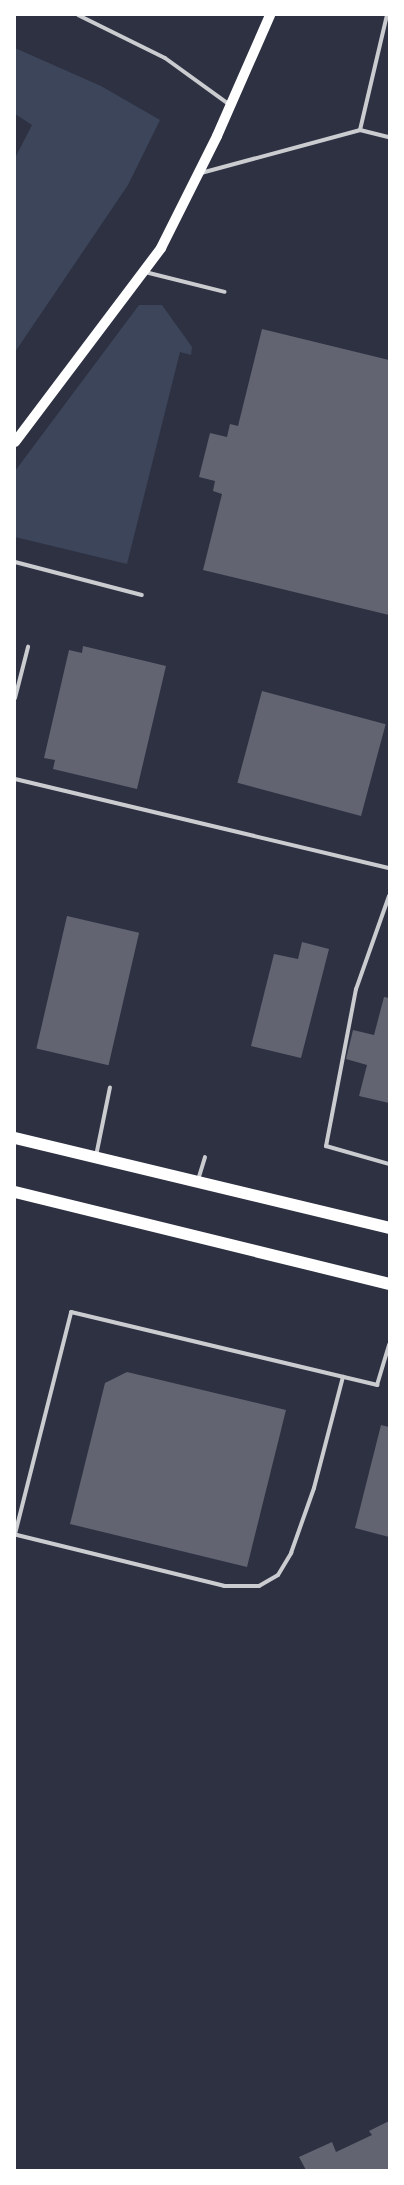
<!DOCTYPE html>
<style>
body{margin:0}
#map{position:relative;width:404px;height:2185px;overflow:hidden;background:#2d3142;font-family:Lora,serif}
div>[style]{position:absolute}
.green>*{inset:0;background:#3c4559}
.building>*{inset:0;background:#626471;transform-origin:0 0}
.service>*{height:4px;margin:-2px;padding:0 2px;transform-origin:2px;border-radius:2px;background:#caccd0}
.secondary>*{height:10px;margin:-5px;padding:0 5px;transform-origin:5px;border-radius:5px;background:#fff}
.primary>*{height:12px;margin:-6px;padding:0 6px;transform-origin:6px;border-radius:6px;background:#fff}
span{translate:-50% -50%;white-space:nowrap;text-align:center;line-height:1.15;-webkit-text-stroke:4.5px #fff;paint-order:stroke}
.frame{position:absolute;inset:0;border:16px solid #fff;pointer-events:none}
</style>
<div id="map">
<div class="green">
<div style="clip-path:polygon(15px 48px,101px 86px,160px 120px,128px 185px,15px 352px,15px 158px,32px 125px,15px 114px)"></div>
<div style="clip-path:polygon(139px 305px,162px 305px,192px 347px,191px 355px,180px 352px,127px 564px,15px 537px,15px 471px)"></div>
</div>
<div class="building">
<div style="clip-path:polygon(262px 329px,389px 360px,389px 615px,203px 570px,222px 494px,213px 491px,215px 481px,199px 477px,210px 433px,227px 437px,230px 424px,238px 426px)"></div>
<div style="clip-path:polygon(83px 646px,166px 666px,137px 789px,53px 769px,55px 760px,44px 758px,69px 650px,82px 653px)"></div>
<div style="left:262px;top:691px;width:128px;height:95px;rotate:15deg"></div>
<div style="left:67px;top:916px;width:74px;height:136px;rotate:13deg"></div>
<div style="clip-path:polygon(302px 942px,329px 949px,301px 1058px,251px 1046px,274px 954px,298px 959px)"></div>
<div style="clip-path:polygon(384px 997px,389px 998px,389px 1103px,359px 1096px,367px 1065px,346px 1059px,353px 1030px,374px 1035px)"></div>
<div style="clip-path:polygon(127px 1372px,286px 1410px,247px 1567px,70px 1524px,105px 1383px)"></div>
<div style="clip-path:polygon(381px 1425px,389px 1427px,389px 1537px,355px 1528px)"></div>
<div style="clip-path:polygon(389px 2121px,389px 2170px,306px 2170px,299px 2157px,332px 2142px,336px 2152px,372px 2135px,369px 2131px)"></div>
</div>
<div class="service">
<div style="left:78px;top:15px;width:97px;rotate:26.3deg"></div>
<div style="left:165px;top:58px;width:80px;rotate:35.9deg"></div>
<div style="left:360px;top:130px;width:30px;rotate:14deg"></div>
<div style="left:201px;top:173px;width:165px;rotate:-15.1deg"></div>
<div style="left:360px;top:130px;width:118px;rotate:-76.8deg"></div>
<div style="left:145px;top:272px;width:82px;rotate:14deg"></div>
<div style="left:15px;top:562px;width:131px;rotate:14.6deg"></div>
<div style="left:15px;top:698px;width:53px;rotate:-75.7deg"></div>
<div style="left:15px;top:779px;width:384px;rotate:13.4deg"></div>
<div style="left:389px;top:896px;width:99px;rotate:109.5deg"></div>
<div style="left:356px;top:989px;width:160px;rotate:100.8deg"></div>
<div style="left:326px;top:1146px;width:66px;rotate:15.9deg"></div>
<div style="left:96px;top:1156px;width:70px;rotate:-78.5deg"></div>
<div style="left:198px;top:1180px;width:24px;rotate:-73deg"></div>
<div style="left:15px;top:1534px;width:229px;rotate:-75.8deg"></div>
<div style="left:71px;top:1312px;width:315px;rotate:13.4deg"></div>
<div style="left:377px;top:1385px;width:42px;rotate:-73.3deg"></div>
<div style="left:17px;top:1535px;width:213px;rotate:13.8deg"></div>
<div style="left:224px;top:1586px;width:35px"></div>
<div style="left:259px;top:1586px;width:22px;rotate:-30deg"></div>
<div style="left:278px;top:1575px;width:26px;rotate:-59deg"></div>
<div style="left:291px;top:1553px;width:69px;rotate:-70.5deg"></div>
<div style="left:314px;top:1488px;width:115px;rotate:-75.4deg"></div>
</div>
<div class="secondary">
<div style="left:15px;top:442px;width:243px;rotate:-53deg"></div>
<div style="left:161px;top:248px;width:125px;rotate:-63.4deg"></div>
<div style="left:217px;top:136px;width:132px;rotate:-66.3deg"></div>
</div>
<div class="primary">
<div style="left:15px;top:1138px;width:385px;rotate:13.5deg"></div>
<div style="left:15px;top:1192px;width:385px;rotate:13.8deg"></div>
</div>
<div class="frame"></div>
</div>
